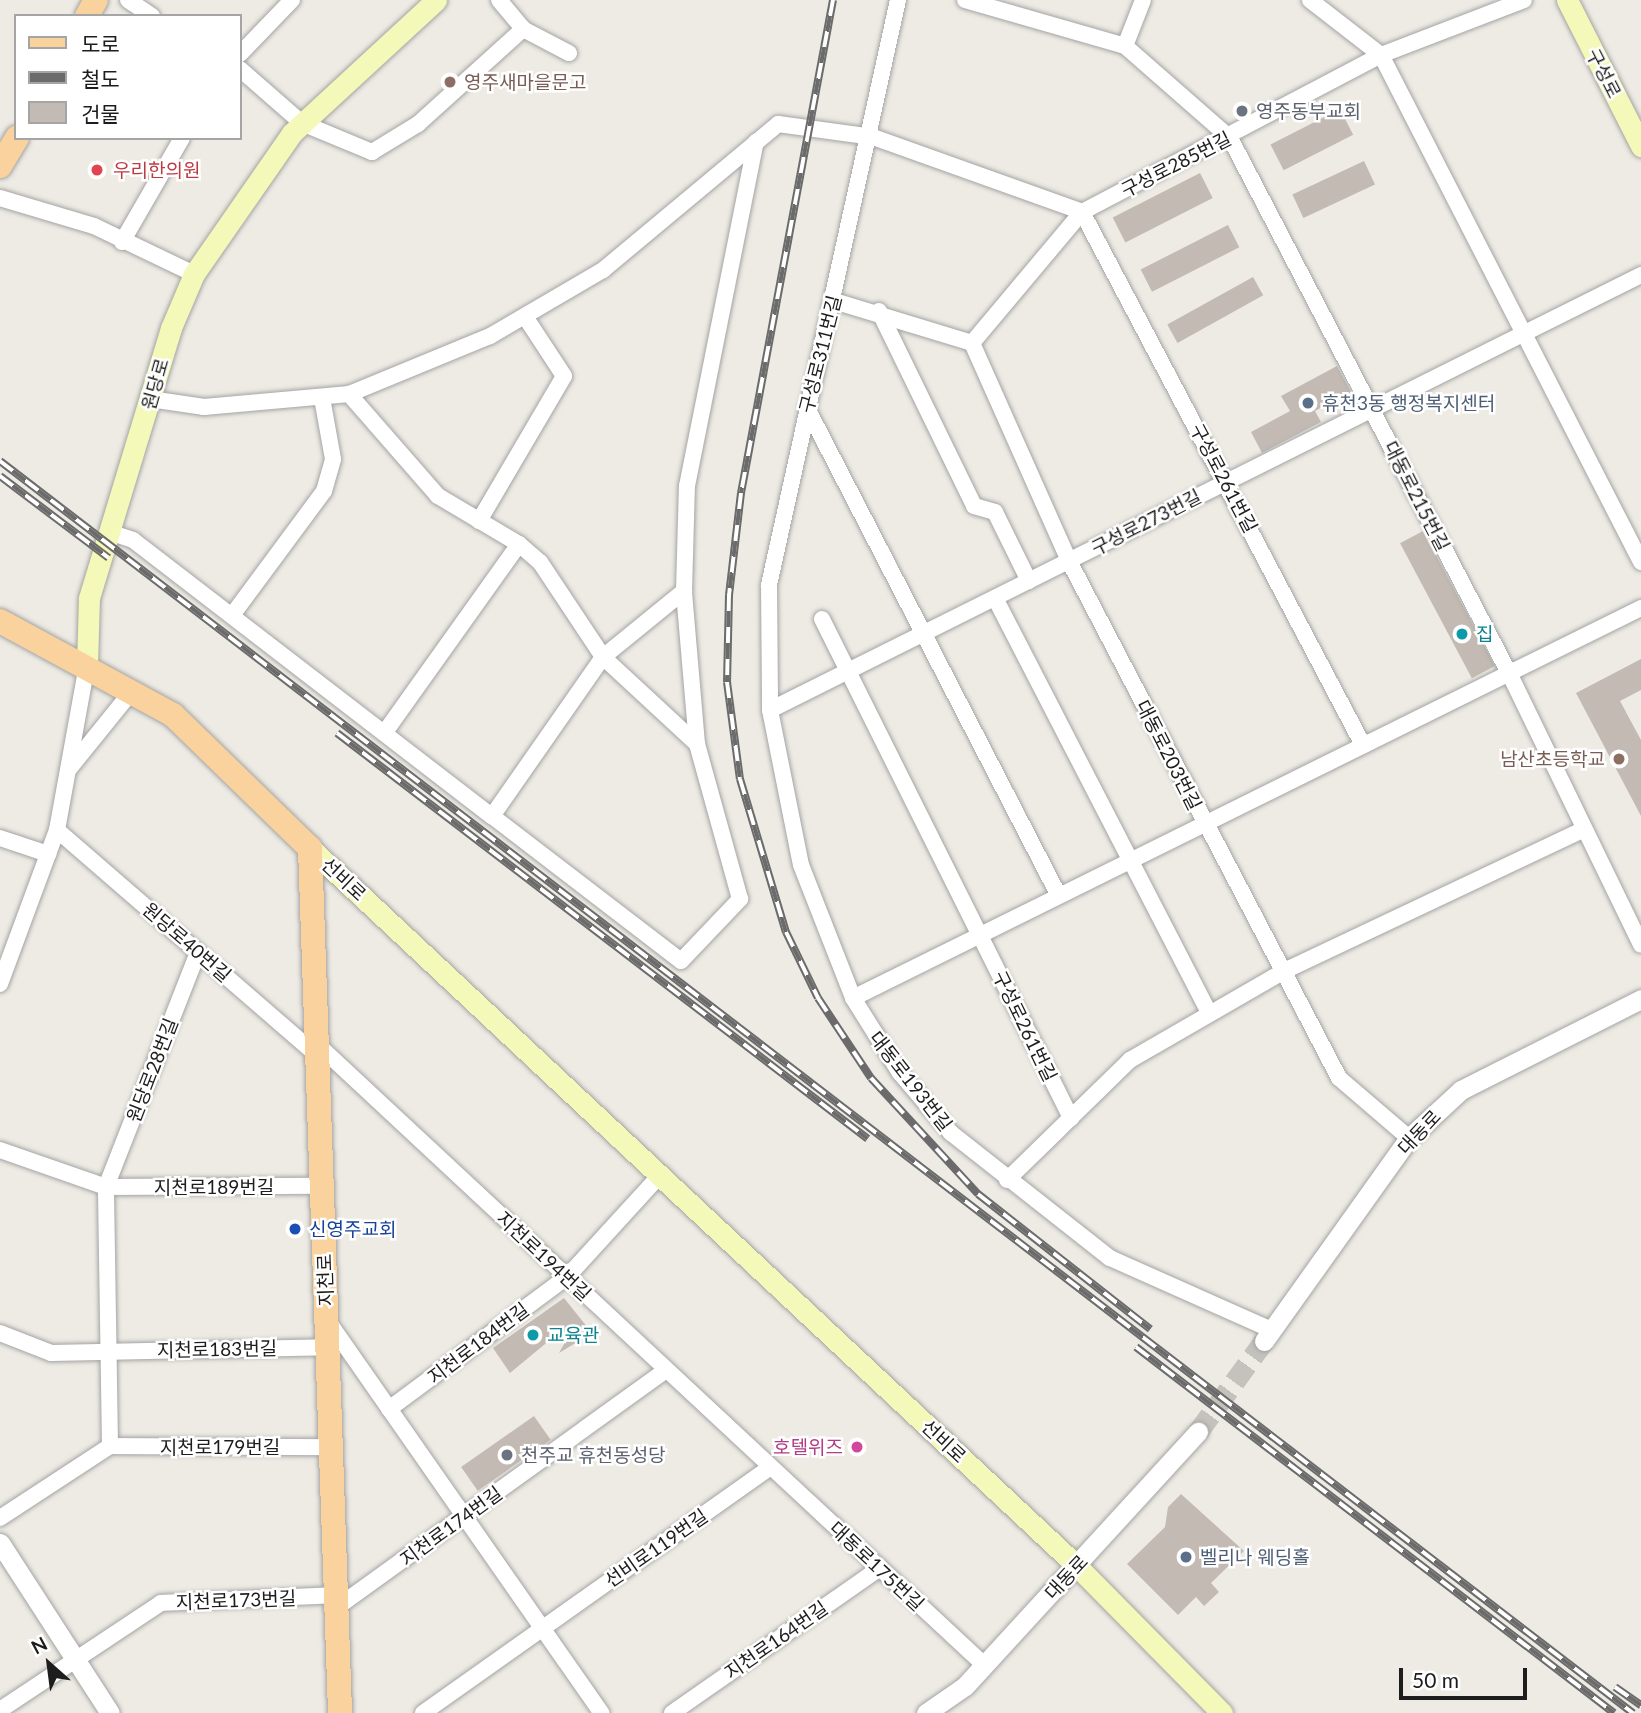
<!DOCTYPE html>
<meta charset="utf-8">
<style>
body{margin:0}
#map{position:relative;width:1641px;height:1713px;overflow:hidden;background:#eeebe4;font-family:Lato,"Noto Sans KR",sans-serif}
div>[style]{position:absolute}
.building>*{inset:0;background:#c3bab3;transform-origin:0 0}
.secondary-tunnel>*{height:21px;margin-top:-10.5px;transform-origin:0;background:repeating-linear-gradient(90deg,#c4c2bc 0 21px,transparent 0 31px)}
.roads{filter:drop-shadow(0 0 2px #a4a4a4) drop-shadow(0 0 2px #a4a4a4)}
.minor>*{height:16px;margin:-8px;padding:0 8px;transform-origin:8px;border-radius:8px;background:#fff}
.tertiary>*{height:19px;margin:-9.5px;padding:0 9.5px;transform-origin:9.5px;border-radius:9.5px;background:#fff}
.secondary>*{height:21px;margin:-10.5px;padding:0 10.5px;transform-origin:10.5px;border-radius:10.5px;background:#f4f8b8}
.primary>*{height:24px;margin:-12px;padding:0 12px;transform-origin:12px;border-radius:12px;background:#fad29d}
.rail>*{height:8px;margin-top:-4px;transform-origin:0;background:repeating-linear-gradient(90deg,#fff 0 16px,#6b6b6b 0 32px);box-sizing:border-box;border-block:2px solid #6b6b6b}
.dots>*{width:19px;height:19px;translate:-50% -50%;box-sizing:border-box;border:4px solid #fff;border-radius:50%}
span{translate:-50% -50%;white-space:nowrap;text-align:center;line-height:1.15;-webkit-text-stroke:5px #fff;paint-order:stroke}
.street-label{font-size:19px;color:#1d1d1d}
.education-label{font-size:19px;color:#785e54}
.left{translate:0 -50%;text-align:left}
.right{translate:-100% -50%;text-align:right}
.worship-label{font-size:19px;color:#5b616d}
.health-label{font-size:19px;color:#be3a42}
.service-label{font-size:19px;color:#4e5e75}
.culture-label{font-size:19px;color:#0d838f}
.transit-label{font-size:19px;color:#164399}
.hotel-label{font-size:19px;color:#b23c85}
.legend{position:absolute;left:14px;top:14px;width:228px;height:126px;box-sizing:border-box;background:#fff;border:2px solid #a5a5a5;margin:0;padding:9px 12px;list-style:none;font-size:21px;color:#1d1d1d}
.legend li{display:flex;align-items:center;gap:14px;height:35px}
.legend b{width:35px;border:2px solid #a5a5a5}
.north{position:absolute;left:14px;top:1629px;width:70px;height:70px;-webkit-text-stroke:5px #fff;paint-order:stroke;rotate:332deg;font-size:19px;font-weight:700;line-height:28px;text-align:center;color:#1d1d1d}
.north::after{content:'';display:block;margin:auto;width:24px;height:32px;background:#1d1d1d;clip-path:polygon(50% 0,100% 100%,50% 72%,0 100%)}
.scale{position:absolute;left:1399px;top:1668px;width:128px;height:32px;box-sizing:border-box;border:4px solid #1d1d1d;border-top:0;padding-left:9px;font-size:21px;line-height:24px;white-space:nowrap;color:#1d1d1d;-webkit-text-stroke:5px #fff;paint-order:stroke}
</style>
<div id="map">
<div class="building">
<div style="left:1340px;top:109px;width:29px;height:78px;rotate:63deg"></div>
<div style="left:1364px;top:161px;width:26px;height:79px;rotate:65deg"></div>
<div style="left:1200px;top:173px;width:28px;height:98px;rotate:63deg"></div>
<div style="left:1228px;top:225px;width:25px;height:98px;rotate:63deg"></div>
<div style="left:1253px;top:277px;width:21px;height:98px;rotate:61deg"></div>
<div style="clip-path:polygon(1337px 366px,1351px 392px,1315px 411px,1321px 422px,1262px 453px,1251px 432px,1290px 411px,1281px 396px)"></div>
<div style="left:1423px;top:531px;width:153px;height:26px;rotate:62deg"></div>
<div style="clip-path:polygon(1641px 659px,1641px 690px,1620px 701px,1641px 740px,1641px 816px,1576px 693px)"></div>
<div style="clip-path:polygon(564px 1298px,592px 1333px,559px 1353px,568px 1337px,562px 1330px,510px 1373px,493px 1348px)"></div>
<div style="left:534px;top:1416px;width:29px;height:89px;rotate:55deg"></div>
<div style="clip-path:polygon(1181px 1494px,1244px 1551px,1211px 1583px,1219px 1592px,1204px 1606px,1196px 1597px,1178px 1615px,1127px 1564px,1165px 1527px,1168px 1507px)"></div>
</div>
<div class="secondary-tunnel">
<div style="left:1198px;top:1432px;width:112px;rotate:-54deg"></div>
</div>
<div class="roads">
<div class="minor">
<div style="left:128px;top:0;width:29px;rotate:34deg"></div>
<div style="left:499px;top:0;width:38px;rotate:50deg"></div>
<div style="left:523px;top:29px;width:52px;rotate:27.6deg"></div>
<div style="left:898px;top:0;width:599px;rotate:102.44deg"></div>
<div style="left:769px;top:585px;width:125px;rotate:89.5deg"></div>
<div style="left:770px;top:710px;width:158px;rotate:78.7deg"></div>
<div style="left:801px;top:865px;width:143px;rotate:68.6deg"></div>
<div style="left:853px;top:998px;width:89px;rotate:57.9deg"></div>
<div style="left:900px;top:1073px;width:79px;rotate:49.6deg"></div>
<div style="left:951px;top:1133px;width:202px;rotate:38.2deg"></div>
<div style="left:1110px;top:1258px;width:177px;rotate:24deg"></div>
<div style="left:965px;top:0;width:166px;rotate:16deg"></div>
<div style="left:1125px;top:46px;width:140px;rotate:41.2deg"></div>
<div style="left:1230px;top:138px;width:603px;rotate:62.46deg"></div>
<div style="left:1509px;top:673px;width:302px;rotate:64.1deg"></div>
<div style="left:1310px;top:0;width:90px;rotate:37.8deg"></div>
<div style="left:1381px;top:55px;width:570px;rotate:62.85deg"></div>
<div style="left:1125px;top:46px;width:49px;rotate:-68.6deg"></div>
<div style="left:240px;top:54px;width:75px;rotate:-46.1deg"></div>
<div style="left:240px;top:69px;width:82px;rotate:41.1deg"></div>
<div style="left:302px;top:123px;width:76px;rotate:22.5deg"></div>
<div style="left:372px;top:152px;width:54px;rotate:-31.3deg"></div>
<div style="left:418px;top:124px;width:142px;rotate:-42.1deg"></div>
<div style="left:0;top:198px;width:98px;rotate:16.6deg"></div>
<div style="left:94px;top:226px;width:111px;rotate:25.6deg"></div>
<div style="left:122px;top:242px;width:120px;rotate:-60deg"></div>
<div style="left:834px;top:301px;width:144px;rotate:16.9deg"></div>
<div style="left:879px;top:311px;width:217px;rotate:64deg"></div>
<div style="left:974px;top:506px;width:22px;rotate:16deg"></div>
<div style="left:995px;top:512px;width:77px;rotate:63.8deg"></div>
<div style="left:972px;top:343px;width:239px;rotate:66deg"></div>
<div style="left:1069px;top:561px;width:583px;rotate:62.42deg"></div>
<div style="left:1339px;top:1078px;width:92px;rotate:40.6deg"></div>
<div style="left:972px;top:343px;width:171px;rotate:-50deg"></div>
<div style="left:1082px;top:212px;width:338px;rotate:-27.7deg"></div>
<div style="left:1381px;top:55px;width:153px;rotate:-21deg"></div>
<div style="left:349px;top:394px;width:135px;rotate:48.9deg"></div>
<div style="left:438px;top:496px;width:94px;rotate:30.7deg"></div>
<div style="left:150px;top:399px;width:55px;rotate:8.4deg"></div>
<div style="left:204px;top:407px;width:146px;rotate:-5.1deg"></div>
<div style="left:349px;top:394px;width:152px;rotate:-22.4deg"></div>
<div style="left:490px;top:336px;width:131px;rotate:-30.3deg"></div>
<div style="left:603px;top:270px;width:228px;rotate:-39.8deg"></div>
<div style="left:778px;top:124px;width:96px;rotate:7.8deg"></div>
<div style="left:873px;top:137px;width:222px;rotate:19.7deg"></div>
<div style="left:1082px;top:212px;width:603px;rotate:62.2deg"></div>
<div style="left:807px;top:408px;width:549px;rotate:62.69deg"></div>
<div style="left:479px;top:521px;width:168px;rotate:-59.6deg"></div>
<div style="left:564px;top:376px;width:69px;rotate:-123.2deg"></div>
<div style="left:112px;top:533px;width:22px;rotate:18deg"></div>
<div style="left:133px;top:540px;width:453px;rotate:37.6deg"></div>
<div style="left:684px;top:591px;width:104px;rotate:140.8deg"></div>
<div style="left:603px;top:657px;width:194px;rotate:124.9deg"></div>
<div style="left:492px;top:816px;width:238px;rotate:37.5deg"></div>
<div style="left:681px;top:961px;width:86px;rotate:-46.4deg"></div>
<div style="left:740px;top:899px;width:161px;rotate:-105.5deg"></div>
<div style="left:697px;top:744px;width:154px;rotate:-94.9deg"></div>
<div style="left:684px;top:591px;width:105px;rotate:-88.4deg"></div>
<div style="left:687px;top:486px;width:351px;rotate:-78.7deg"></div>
<div style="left:995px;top:598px;width:466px;rotate:62.7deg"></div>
<div style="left:233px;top:614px;width:153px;rotate:-53.5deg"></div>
<div style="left:324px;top:491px;width:33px;rotate:-74deg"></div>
<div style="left:333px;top:459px;width:62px;rotate:-100.2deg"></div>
<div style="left:822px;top:619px;width:558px;rotate:63.48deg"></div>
<div style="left:770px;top:710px;width:974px;rotate:-26.54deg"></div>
<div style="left:385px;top:732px;width:231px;rotate:-54.5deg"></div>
<div style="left:519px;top:544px;width:28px;rotate:41deg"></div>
<div style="left:540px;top:562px;width:114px;rotate:56.4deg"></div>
<div style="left:603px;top:657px;width:128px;rotate:42.8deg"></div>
<div style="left:69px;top:769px;width:100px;rotate:-51.1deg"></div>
<div style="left:57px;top:830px;width:344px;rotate:40.9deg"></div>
<div style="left:0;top:838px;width:51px;rotate:18.4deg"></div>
<div style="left:0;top:984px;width:164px;rotate:-69.7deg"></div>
<div style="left:57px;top:830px;width:168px;rotate:-79.7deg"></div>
<div style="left:853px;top:998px;width:879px;rotate:-26.33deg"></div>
<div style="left:317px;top:1044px;width:911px;rotate:42.95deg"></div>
<div style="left:0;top:1150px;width:112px;rotate:19.2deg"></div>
<div style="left:106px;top:1187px;width:216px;rotate:-0.3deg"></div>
<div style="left:1007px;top:1180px;width:172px;rotate:-44.3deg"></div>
<div style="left:1130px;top:1060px;width:178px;rotate:-30deg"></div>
<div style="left:1284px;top:971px;width:332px;rotate:-25.3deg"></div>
<div style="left:328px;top:1321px;width:478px;rotate:55.1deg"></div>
<div style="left:0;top:1333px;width:55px;rotate:21.4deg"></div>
<div style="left:51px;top:1353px;width:276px;rotate:-1.2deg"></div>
<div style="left:389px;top:1409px;width:222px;rotate:-36.6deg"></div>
<div style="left:567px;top:1277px;width:139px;rotate:-47.6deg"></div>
<div style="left:110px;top:1446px;width:259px;rotate:-90.9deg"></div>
<div style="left:106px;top:1187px;width:252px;rotate:-68.6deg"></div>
<div style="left:0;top:1518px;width:131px;rotate:-33.2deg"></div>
<div style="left:110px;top:1446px;width:221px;rotate:0.3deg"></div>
<div style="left:336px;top:1608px;width:407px;rotate:-35.8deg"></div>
<div style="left:0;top:1710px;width:193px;rotate:-33.6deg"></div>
<div style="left:161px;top:1603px;width:175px;rotate:-2.6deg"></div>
<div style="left:423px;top:1713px;width:425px;rotate:-35.3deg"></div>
<div style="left:672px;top:1713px;width:254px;rotate:-34.9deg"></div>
</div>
<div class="tertiary">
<div style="left:1264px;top:1341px;width:249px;rotate:-54.5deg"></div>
<div style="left:1409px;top:1138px;width:71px;rotate:-42.7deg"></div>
<div style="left:1461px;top:1090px;width:202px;rotate:-26.8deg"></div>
<div style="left:0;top:1543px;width:202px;rotate:57.1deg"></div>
<div style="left:926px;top:1713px;width:47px;rotate:-34.7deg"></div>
<div style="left:965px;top:1686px;width:345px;rotate:-47.5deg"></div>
</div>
<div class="secondary">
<div style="left:1567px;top:0;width:164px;rotate:63.1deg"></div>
<div style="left:87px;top:665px;width:67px;rotate:-88.3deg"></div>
<div style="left:89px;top:598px;width:282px;rotate:-73.1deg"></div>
<div style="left:171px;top:328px;width:59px;rotate:-66.9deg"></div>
<div style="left:194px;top:274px;width:172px;rotate:-55.2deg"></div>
<div style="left:292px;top:133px;width:196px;rotate:-42.7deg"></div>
<div style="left:310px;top:848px;width:1049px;rotate:43.11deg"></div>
<div style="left:1076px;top:1565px;width:208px;rotate:45.4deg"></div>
</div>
<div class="primary">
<div style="left:87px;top:16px;width:18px;rotate:-61deg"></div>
<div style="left:0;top:166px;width:33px;rotate:-59deg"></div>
<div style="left:0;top:621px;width:197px;rotate:28.5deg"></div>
<div style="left:173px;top:715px;width:191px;rotate:44.2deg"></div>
<div style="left:310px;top:848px;width:866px;rotate:88.01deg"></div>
</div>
</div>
<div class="rail">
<div style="left:833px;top:0;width:502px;rotate:100.57deg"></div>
<div style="left:741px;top:493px;width:103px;rotate:96.7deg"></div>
<div style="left:729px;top:595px;width:87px;rotate:91.3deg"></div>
<div style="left:727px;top:682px;width:98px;rotate:82.4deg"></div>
<div style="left:740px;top:779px;width:160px;rotate:73.3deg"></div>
<div style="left:786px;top:932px;width:73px;rotate:64.1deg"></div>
<div style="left:818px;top:998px;width:96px;rotate:56.5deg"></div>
<div style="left:871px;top:1078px;width:158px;rotate:47.3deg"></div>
<div style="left:978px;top:1194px;width:219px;rotate:38.1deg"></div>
<div style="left:0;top:461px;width:2058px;rotate:37.48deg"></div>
<div style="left:0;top:476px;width:136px;rotate:37deg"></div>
<div style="left:337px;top:733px;width:668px;rotate:37.4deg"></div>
<div style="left:1136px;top:1347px;width:602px;rotate:37.44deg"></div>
<div style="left:1615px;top:1687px;width:32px;rotate:35deg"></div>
</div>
<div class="dots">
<div style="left:450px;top:82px;background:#8d6e63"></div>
<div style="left:1242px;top:111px;background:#6b7280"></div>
<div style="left:97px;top:170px;background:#e0444e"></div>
<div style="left:1308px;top:403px;background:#5c6f8a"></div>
<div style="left:1462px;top:634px;background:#0f9aa8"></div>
<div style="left:1619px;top:759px;background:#8d6e63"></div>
<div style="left:295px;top:1229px;background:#1a4fb4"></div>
<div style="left:533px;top:1335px;background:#0f9aa8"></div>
<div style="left:857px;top:1447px;background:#d1479c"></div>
<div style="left:507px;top:1455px;background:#6b7280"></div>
<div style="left:1186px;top:1557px;background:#5c6f8a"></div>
</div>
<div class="street-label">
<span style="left:1604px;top:73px;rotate:63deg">구성로</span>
<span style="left:1176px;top:164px;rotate:-27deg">구성로285번길</span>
<span style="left:820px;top:354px;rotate:-76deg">구성로311번길</span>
<span style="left:155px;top:384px;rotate:-74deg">원당로</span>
<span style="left:1224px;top:478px;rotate:62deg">구성로261번길</span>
<span style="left:1417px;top:496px;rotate:63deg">대동로215번길</span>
<span style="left:1146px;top:522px;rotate:-27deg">구성로273번길</span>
<span style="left:1169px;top:755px;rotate:63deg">대동로203번길</span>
<span style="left:344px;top:879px;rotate:43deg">선비로</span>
<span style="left:187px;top:942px;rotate:41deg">원당로40번길</span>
<span style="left:1025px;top:1026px;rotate:64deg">구성로261번길</span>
<span style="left:152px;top:1070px;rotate:-69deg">원당로28번길</span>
<span style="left:911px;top:1081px;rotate:52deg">대동로193번길</span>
<span style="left:1419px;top:1132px;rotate:-47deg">대동로</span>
<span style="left:214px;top:1187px">지천로189번길</span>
<span style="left:544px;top:1256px;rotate:43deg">지천로194번길</span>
<span style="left:325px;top:1280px;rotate:-92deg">지천로</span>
<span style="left:478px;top:1343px;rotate:-37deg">지천로184번길</span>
<span style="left:217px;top:1349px;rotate:-1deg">지천로183번길</span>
<span style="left:944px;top:1441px;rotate:43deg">선비로</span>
<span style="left:220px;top:1447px">지천로179번길</span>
<span style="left:451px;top:1526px;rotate:-36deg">지천로174번길</span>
<span style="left:656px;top:1548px;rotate:-35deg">선비로119번길</span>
<span style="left:877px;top:1566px;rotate:43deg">대동로175번길</span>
<span style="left:1066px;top:1577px;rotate:-47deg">대동로</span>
<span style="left:236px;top:1600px;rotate:-2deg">지천로173번길</span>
<span style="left:776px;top:1640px;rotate:-35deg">지천로164번길</span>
</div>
<div class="education-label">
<span class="left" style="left:464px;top:82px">영주새마을문고</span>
<span class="right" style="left:1605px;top:759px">남산초등학교</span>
</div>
<div class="worship-label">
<span class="left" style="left:1256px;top:111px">영주동부교회</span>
<span class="left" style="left:521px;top:1455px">천주교 휴천동성당</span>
</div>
<div class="health-label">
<span class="left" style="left:113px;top:170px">우리한의원</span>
</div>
<div class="service-label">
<span class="left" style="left:1322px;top:403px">휴천3동 행정복지센터</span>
<span class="left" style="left:1200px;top:1557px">벨리나 웨딩홀</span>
</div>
<div class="culture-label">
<span class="left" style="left:1476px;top:634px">집</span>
<span class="left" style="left:547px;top:1335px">교육관</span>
</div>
<div class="transit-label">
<span class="left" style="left:309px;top:1229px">신영주교회</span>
</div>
<div class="hotel-label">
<span class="right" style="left:843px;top:1447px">호텔위즈</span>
</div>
<ul class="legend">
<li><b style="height:9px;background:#fad29d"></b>도로</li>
<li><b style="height:9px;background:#6b6b6b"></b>철도</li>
<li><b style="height:19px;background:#c3bab3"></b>건물</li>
</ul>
<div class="north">N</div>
<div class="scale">50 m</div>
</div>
